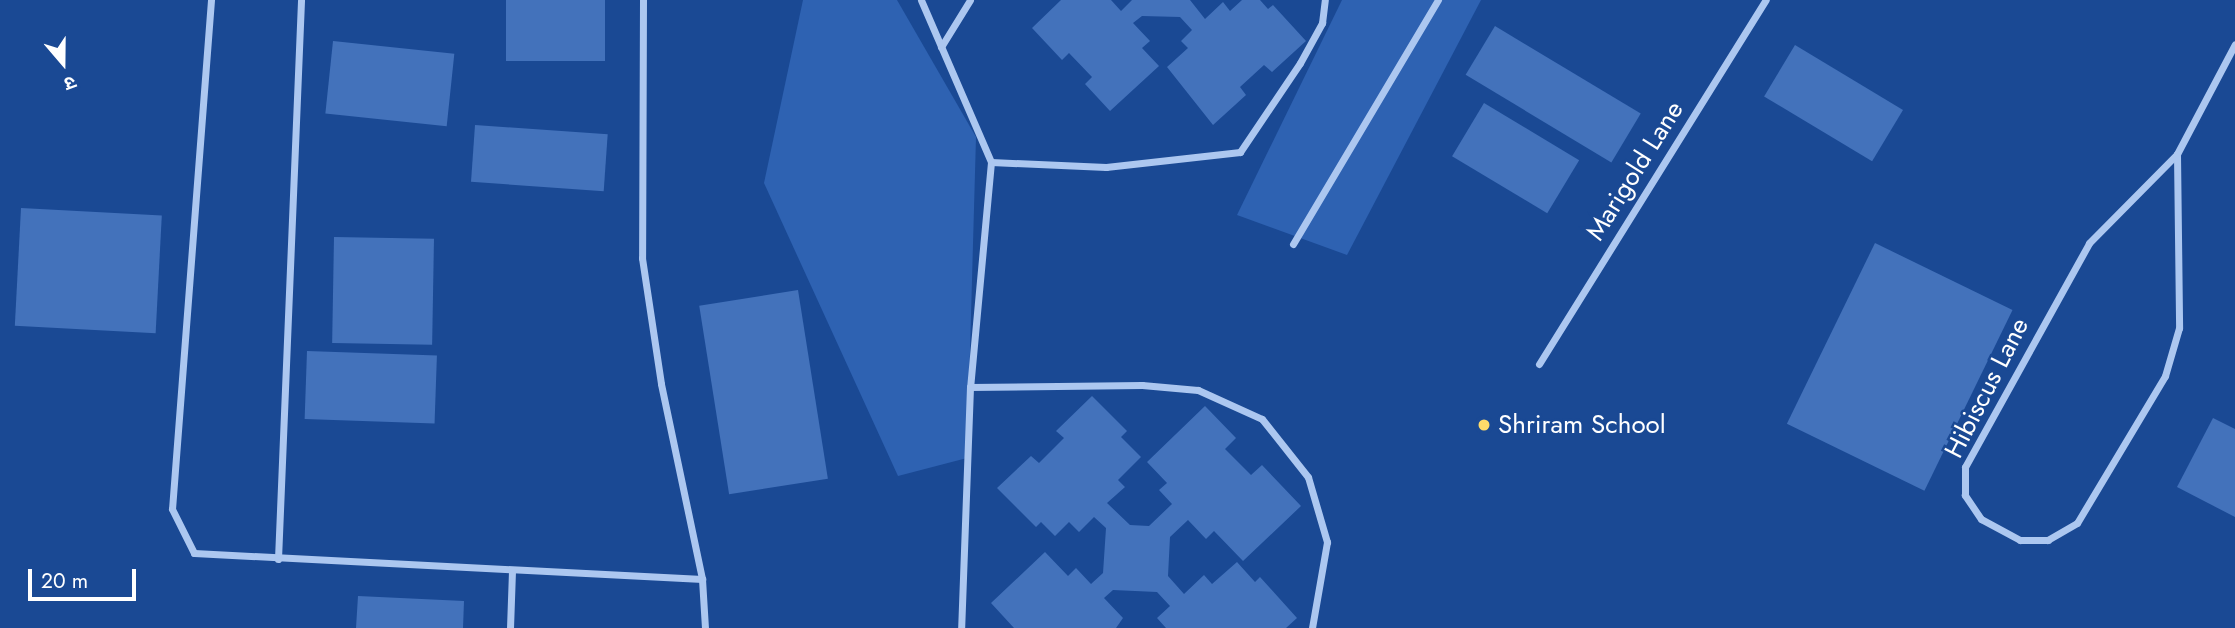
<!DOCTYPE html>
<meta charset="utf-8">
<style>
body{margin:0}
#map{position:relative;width:2235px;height:628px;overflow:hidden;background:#1a4994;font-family:Jost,"Noto Sans Devanagari",sans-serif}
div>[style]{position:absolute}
.green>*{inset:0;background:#2e62b2}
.building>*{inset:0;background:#4372bb;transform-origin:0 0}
.minor>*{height:7px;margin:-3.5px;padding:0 3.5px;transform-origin:3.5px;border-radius:3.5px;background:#acc7f0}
.dots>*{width:19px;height:19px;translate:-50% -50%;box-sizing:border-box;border:4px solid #1a4994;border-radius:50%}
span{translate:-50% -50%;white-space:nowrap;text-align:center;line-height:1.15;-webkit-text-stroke:5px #1a4994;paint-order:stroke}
.street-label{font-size:26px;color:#fff}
.poi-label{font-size:26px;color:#fff}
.left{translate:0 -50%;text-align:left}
.north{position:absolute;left:28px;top:28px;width:70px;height:70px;-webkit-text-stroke:5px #1a4994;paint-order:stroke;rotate:160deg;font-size:19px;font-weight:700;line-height:28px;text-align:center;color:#fff}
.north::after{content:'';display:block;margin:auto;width:24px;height:32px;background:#fff;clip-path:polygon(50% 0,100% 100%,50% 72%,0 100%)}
.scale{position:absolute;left:28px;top:569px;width:108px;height:32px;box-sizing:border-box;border:4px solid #fff;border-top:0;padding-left:9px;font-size:21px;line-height:24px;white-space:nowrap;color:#fff;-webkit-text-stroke:5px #1a4994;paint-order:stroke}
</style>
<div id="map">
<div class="green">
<div style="clip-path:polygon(803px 0,897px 0,976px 137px,967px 458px,898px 476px,764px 183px)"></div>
<div style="clip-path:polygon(1342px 0,1481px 0,1347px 255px,1237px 215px)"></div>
</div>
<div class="building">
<div style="left:506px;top:0;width:99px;height:61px"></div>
<div style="clip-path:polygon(1061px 0,1111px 0,1121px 11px,1132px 0,1190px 0,1205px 19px,1223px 2px,1230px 11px,1242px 0,1260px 0,1268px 9px,1273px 5px,1306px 41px,1272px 72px,1264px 65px,1240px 87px,1246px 95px,1213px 125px,1167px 67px,1188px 48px,1181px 41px,1192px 30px,1180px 17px,1142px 16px,1133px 23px,1150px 41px,1142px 48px,1159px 66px,1110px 111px,1085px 84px,1092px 77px,1069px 53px,1062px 60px,1032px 28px)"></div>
<div style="left:1495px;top:26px;width:170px;height:57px;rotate:31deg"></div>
<div style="left:333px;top:41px;width:122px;height:73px;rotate:6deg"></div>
<div style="left:1795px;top:45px;width:126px;height:60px;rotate:31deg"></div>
<div style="left:1484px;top:103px;width:111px;height:62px;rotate:31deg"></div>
<div style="left:475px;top:125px;width:133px;height:57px;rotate:4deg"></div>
<div style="left:21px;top:208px;width:141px;height:118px;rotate:3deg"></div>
<div style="left:334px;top:237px;width:100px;height:106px;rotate:1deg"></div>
<div style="left:1875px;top:243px;width:153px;height:201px;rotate:26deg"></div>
<div style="left:798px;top:290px;width:191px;height:100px;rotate:81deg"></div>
<div style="left:307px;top:351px;width:130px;height:68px;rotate:2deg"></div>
<div style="clip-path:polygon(1092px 396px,1127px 431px,1121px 437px,1141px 457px,1118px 480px,1125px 487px,1107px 503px,1130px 525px,1149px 526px,1172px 504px,1159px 490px,1167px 483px,1147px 462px,1205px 406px,1236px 438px,1225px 449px,1251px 475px,1262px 465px,1301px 506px,1243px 561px,1214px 531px,1206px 539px,1188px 520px,1170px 537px,1168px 576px,1184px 594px,1204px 575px,1212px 584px,1237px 562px,1255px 582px,1260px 577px,1297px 618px,1286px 628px,1166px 628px,1157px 618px,1170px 606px,1157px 592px,1113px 590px,1104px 598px,1123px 618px,1116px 628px,1014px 628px,991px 603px,1045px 552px,1068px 576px,1076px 568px,1091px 584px,1103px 573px,1106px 528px,1094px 517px,1079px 532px,1069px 522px,1055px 536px,1041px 522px,1036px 527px,997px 488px,1031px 456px,1039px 463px,1064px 438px,1056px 431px)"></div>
<div style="clip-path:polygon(2213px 418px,2235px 429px,2235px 517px,2177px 487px)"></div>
<div style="clip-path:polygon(358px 596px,464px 601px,463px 628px,356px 628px)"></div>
</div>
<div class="minor">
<div style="left:211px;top:0;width:510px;rotate:94.38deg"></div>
<div style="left:172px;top:509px;width:49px;rotate:63.4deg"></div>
<div style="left:194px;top:553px;width:509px;rotate:2.93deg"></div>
<div style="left:643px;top:0;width:258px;rotate:90.2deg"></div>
<div style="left:642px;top:258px;width:127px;rotate:81.4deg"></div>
<div style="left:661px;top:384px;width:199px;rotate:78.1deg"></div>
<div style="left:702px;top:579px;width:49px;rotate:86.5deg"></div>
<div style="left:921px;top:0;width:176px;rotate:66.6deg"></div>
<div style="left:991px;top:162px;width:226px;rotate:95.3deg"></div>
<div style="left:970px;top:387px;width:241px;rotate:92.1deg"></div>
<div style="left:941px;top:47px;width:55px;rotate:-58.3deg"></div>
<div style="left:2177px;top:154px;width:174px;rotate:89.3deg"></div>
<div style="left:2179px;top:328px;width:50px;rotate:106.3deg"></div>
<div style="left:2165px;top:376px;width:171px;rotate:120.9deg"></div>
<div style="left:2077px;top:523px;width:34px;rotate:150deg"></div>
<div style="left:2048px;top:540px;width:28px;rotate:180deg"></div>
<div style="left:2020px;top:540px;width:44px;rotate:-151.7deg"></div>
<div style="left:1981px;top:519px;width:29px;rotate:-124deg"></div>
<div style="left:1965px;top:495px;width:28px;rotate:-90deg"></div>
<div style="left:1965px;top:467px;width:256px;rotate:-61deg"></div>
<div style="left:2089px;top:243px;width:125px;rotate:-45.3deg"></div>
<div style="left:2177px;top:154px;width:124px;rotate:-62.2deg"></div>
<div style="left:991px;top:162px;width:115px;rotate:2.5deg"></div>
<div style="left:1106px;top:167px;width:135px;rotate:-6.4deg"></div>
<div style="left:1240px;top:152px;width:107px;rotate:-56deg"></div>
<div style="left:1300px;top:63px;width:46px;rotate:-61.2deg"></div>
<div style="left:1322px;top:23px;width:23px;rotate:-83deg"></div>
<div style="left:1293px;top:244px;width:284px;rotate:-59.3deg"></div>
<div style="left:1539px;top:364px;width:429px;rotate:-58.1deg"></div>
<div style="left:970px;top:387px;width:172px;rotate:-0.7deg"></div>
<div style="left:1142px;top:385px;width:56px;rotate:5.1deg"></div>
<div style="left:1198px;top:390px;width:70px;rotate:24.4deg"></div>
<div style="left:1262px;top:419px;width:74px;rotate:51.6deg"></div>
<div style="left:1308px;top:477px;width:68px;rotate:73.7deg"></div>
<div style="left:1327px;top:542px;width:87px;rotate:99.9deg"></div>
<div style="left:278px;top:559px;width:559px;rotate:-87.64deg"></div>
<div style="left:510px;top:628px;width:58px;rotate:-88deg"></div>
</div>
<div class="dots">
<div style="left:1484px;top:425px;background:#ffdb6a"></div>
</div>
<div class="street-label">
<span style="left:1635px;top:171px;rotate:-58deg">Marigold Lane</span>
<span style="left:1987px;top:388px;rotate:-63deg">Hibiscus Lane</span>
</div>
<div class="poi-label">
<span class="left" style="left:1498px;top:425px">Shriram School</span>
</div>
<div class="north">उ</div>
<div class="scale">20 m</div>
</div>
